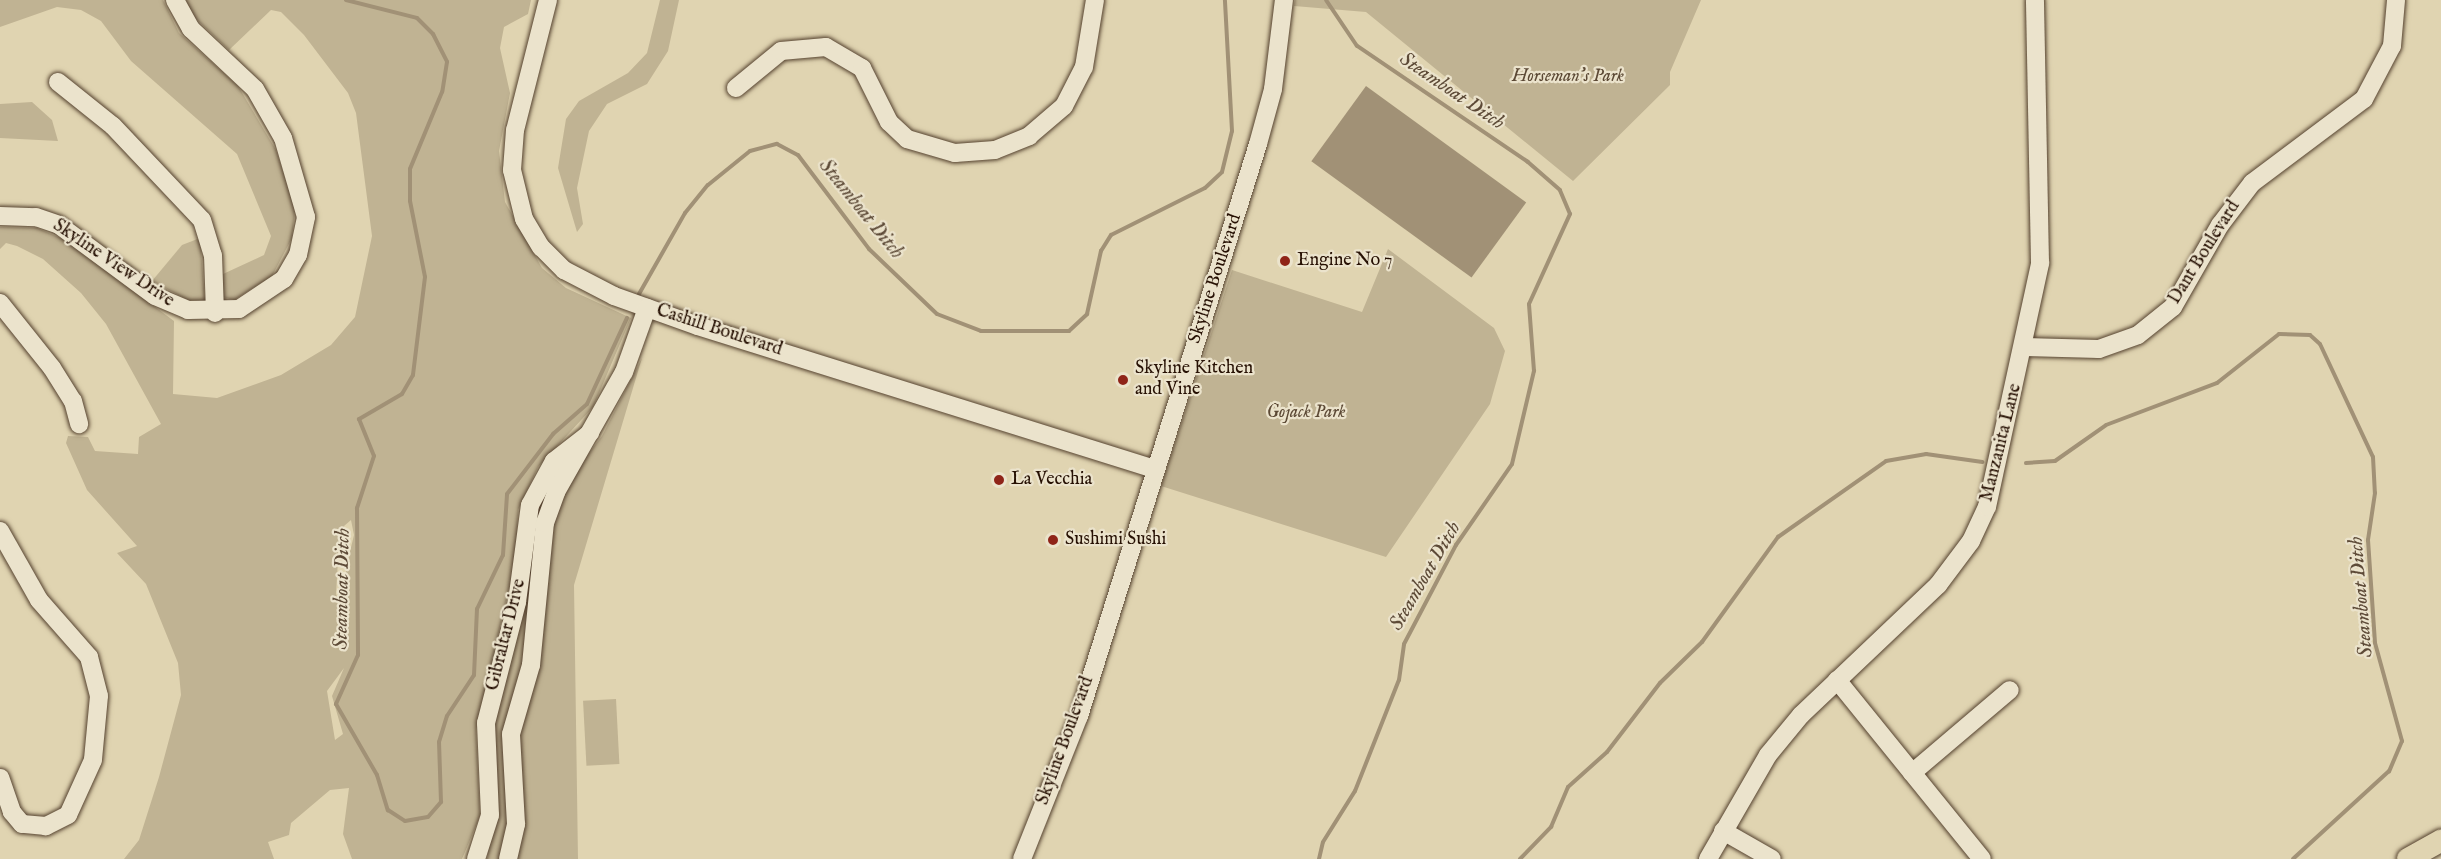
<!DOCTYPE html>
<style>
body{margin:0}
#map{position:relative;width:2441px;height:859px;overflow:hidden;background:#e0d4b1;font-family:"IM FELL English",serif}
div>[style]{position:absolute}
.green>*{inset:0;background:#c0b393;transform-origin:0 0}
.water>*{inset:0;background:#a19176;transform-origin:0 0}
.stream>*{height:4px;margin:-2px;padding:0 2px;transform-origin:2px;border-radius:2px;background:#a19176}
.roads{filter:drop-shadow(0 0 2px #54412e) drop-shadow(0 0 2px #54412e)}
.minor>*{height:18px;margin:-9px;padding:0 9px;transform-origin:9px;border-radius:9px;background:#ebe3cc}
.major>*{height:22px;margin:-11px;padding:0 11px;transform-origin:11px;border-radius:11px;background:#e0d4b1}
.dots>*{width:16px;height:16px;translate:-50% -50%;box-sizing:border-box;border:3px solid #ebe3cc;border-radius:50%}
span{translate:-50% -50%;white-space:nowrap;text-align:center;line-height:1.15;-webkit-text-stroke:4.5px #ebe3cc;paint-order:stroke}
.park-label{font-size:18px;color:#5c4935;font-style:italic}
.street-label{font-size:18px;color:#261003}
.poi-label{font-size:18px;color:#261003}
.left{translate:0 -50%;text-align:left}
.water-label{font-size:20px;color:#5d4a37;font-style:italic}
</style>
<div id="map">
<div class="green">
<div style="clip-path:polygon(0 0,163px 0,179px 33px,238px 86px,276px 150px,295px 209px,292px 238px,272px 276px,234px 300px,223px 297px,223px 274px,264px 255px,271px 236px,237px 154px,131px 61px,101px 21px,81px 10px,57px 7px,0 27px)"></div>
<div style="clip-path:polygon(evenodd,186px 0,531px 0,528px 14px,504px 27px,500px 48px,510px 93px,499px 151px,505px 202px,542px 268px,566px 288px,631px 318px,593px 407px,538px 467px,518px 510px,516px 558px,476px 730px,480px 816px,462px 859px,352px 859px,343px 834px,349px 788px,330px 790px,291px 823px,289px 835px,268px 842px,274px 859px,124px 859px,139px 840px,159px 777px,181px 695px,178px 663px,146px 584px,117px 553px,137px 546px,87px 490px,66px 443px,68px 436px,88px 437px,95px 451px,138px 454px,139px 437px,161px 424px,106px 324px,81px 293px,43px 259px,17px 246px,6px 243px,0 249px,0 227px,37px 228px,65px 240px,174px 321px,173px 394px,217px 398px,281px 375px,331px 345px,355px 317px,372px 236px,356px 113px,348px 93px,304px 35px,281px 12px,271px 10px,229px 50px,192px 15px,186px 0,351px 520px,354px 535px,346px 568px,347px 622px,336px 594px,338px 560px,348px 542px,344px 526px,351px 520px,186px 0,344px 668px,332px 696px,343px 734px,335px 740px,327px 691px,344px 668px)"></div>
<div style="clip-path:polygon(660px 0,679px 0,668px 51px,647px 84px,607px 104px,589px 131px,577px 188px,583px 224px,577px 232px,558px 168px,566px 119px,579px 101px,628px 73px,647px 53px)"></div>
<div style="clip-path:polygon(1295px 0,1701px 0,1670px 72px,1670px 85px,1573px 181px,1366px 12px,1294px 6px)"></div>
<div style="clip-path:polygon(32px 102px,52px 120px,58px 141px,0 138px,0 104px)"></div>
<div style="clip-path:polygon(200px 238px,205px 302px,188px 300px,152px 281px,182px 245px)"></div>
<div style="clip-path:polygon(1388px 249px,1494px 328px,1505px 351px,1490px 404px,1386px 557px,1161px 486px,1232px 270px,1362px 312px)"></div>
<div style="clip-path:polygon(642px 358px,574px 585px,578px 859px,515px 859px,523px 835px,515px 748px,550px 529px,569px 479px,602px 436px)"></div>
<div style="clip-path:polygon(551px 484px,525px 661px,503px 736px,509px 822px,501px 859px,487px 859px,492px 827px,491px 736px,534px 511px)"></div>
<div style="left:616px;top:699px;width:65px;height:33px;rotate:87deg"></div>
</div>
<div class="water">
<div style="left:1366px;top:86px;width:198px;height:93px;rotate:36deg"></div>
</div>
<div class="stream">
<div style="left:346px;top:0;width:73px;rotate:14.2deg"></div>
<div style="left:417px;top:18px;width:23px;rotate:45deg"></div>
<div style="left:433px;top:34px;width:31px;rotate:63deg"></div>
<div style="left:447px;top:62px;width:30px;rotate:99deg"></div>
<div style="left:442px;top:92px;width:83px;rotate:112.6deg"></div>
<div style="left:410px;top:169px;width:32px;rotate:90deg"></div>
<div style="left:410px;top:201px;width:77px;rotate:78.8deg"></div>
<div style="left:425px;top:277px;width:99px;rotate:97deg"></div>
<div style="left:413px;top:375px;width:22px;rotate:120deg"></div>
<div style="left:402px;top:394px;width:50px;rotate:149.8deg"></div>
<div style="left:359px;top:419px;width:40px;rotate:68deg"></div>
<div style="left:374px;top:456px;width:55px;rotate:108.1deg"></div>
<div style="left:357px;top:508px;width:147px;rotate:89.6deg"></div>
<div style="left:358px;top:655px;width:54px;rotate:114.2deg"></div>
<div style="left:336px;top:704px;width:82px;rotate:60deg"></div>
<div style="left:377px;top:775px;width:37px;rotate:73deg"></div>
<div style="left:388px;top:810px;width:20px;rotate:33deg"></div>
<div style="left:405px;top:821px;width:23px;rotate:-10deg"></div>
<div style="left:428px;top:817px;width:20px;rotate:-49deg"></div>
<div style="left:441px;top:802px;width:60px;rotate:-91.9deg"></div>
<div style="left:439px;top:742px;width:27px;rotate:-73deg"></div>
<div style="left:447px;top:716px;width:49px;rotate:-56.6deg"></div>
<div style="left:474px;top:675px;width:66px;rotate:-87.4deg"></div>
<div style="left:477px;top:609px;width:60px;rotate:-64.3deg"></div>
<div style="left:503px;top:555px;width:61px;rotate:-86.2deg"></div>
<div style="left:507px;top:494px;width:76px;rotate:-52.5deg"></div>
<div style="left:553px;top:434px;width:45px;rotate:-41.4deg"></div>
<div style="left:587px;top:404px;width:95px;rotate:-65.1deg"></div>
<div style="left:639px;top:294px;width:93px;rotate:-60.4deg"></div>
<div style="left:685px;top:213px;width:36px;rotate:-51deg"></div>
<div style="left:708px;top:185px;width:54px;rotate:-39deg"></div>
<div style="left:750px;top:151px;width:28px;rotate:-15deg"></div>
<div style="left:777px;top:144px;width:24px;rotate:28deg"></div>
<div style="left:798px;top:155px;width:118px;rotate:52.9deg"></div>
<div style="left:869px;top:249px;width:94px;rotate:43.7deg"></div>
<div style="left:937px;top:314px;width:47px;rotate:21.1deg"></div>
<div style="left:981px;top:331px;width:88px"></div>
<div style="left:1069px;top:331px;width:25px;rotate:-43deg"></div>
<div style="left:1087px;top:314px;width:65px;rotate:-77.5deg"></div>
<div style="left:1101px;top:251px;width:19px;rotate:-58deg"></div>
<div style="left:1111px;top:235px;width:105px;rotate:-26.6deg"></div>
<div style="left:1205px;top:188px;width:23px;rotate:-43deg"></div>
<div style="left:1222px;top:172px;width:42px;rotate:-76.3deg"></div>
<div style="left:1232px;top:131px;width:131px;rotate:-93.1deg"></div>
<div style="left:2026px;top:463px;width:29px;rotate:-4deg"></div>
<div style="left:2055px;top:461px;width:62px;rotate:-35.2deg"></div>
<div style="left:2106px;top:425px;width:119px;rotate:-20.7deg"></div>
<div style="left:2217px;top:383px;width:79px;rotate:-38.3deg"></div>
<div style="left:2279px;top:334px;width:31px;rotate:2deg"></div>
<div style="left:2310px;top:335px;width:13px;rotate:42deg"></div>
<div style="left:2320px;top:344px;width:125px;rotate:64.9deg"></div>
<div style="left:2373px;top:457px;width:36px;rotate:87deg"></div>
<div style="left:2375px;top:493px;width:48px;rotate:98.5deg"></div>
<div style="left:2368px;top:540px;width:103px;rotate:86.1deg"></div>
<div style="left:2375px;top:643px;width:102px;rotate:74.6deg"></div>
<div style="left:2402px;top:741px;width:33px;rotate:113deg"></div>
<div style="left:2389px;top:771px;width:130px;rotate:137.5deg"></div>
<div style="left:1319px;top:859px;width:17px;rotate:-77deg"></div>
<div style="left:1323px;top:842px;width:60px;rotate:-57.9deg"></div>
<div style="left:1355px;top:791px;width:119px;rotate:-68.4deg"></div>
<div style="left:1399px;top:680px;width:36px;rotate:-82deg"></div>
<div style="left:1404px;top:644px;width:112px;rotate:-62.3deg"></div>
<div style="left:1456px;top:545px;width:98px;rotate:-55.3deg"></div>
<div style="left:1512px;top:464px;width:96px;rotate:-76.7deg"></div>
<div style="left:1534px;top:371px;width:67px;rotate:-94.3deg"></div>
<div style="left:1529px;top:304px;width:99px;rotate:-65.5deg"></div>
<div style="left:1570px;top:214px;width:26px;rotate:-113deg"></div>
<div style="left:1560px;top:190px;width:43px;rotate:-138.8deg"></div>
<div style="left:1528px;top:162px;width:207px;rotate:-145.8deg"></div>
<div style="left:1357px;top:46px;width:55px;rotate:-124deg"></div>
<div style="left:1520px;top:859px;width:45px;rotate:-45.9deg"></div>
<div style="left:1551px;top:827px;width:43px;rotate:-67deg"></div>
<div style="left:1568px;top:787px;width:52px;rotate:-41.9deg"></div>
<div style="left:1607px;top:752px;width:87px;rotate:-52.5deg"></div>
<div style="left:1660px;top:683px;width:59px;rotate:-44.3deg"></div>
<div style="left:1702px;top:642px;width:130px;rotate:-54.1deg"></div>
<div style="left:1778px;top:537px;width:132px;rotate:-35.1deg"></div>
<div style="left:1886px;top:461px;width:41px;rotate:-9.9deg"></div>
<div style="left:1926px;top:454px;width:57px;rotate:8.1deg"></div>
</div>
<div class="roads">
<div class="minor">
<div style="left:548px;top:0;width:134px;rotate:104.2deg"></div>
<div style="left:515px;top:130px;width:40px;rotate:94.3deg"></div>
<div style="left:512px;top:170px;width:50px;rotate:76.2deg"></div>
<div style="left:524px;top:219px;width:33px;rotate:59deg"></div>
<div style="left:541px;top:247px;width:33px;rotate:45deg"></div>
<div style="left:564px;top:270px;width:56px;rotate:27.5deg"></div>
<div style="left:614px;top:296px;width:89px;rotate:19.7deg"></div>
<div style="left:698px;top:326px;width:479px;rotate:17.4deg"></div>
<div style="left:58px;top:82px;width:70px;rotate:38.7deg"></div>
<div style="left:113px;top:126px;width:129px;rotate:46.6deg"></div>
<div style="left:202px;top:220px;width:37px;rotate:73deg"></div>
<div style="left:213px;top:255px;width:58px;rotate:88deg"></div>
<div style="left:736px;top:88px;width:58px;rotate:-39.4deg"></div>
<div style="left:781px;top:51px;width:45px;rotate:-5.1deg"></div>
<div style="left:826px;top:47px;width:42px;rotate:30.3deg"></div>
<div style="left:862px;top:68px;width:60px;rotate:63.4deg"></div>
<div style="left:889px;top:122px;width:25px;rotate:43deg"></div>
<div style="left:907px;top:139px;width:50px;rotate:16.3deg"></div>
<div style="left:955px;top:153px;width:40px;rotate:-4.3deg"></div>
<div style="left:995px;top:150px;width:37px;rotate:-22deg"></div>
<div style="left:1029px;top:136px;width:46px;rotate:-40.6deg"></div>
<div style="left:1064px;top:106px;width:44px;rotate:-62.9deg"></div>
<div style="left:1084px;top:67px;width:68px;rotate:-80.7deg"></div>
<div style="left:0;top:216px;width:36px;rotate:2deg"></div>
<div style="left:36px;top:217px;width:24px;rotate:19deg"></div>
<div style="left:59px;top:225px;width:119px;rotate:36.5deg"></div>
<div style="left:155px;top:296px;width:36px;rotate:23deg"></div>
<div style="left:188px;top:310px;width:51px;rotate:-1.1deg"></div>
<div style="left:239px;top:309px;width:54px;rotate:-33.7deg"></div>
<div style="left:284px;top:279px;width:28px;rotate:-60deg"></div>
<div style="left:298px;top:255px;width:39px;rotate:-78deg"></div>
<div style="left:306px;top:217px;width:82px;rotate:-106.2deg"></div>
<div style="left:283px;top:138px;width:56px;rotate:-119.7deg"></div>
<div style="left:255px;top:89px;width:88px;rotate:-136.8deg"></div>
<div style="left:191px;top:29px;width:33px;rotate:-119deg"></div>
<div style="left:0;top:303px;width:83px;rotate:51.3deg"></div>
<div style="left:52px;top:368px;width:39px;rotate:58deg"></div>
<div style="left:73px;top:401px;width:24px;rotate:75deg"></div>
<div style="left:2025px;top:347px;width:74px;rotate:1.5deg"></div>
<div style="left:2099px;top:349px;width:41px;rotate:-19.7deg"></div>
<div style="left:2138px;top:335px;width:45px;rotate:-38.7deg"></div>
<div style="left:2173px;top:307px;width:95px;rotate:-60.2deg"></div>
<div style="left:2220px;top:225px;width:53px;rotate:-52.7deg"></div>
<div style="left:2252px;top:183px;width:140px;rotate:-36.9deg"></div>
<div style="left:2364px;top:99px;width:60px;rotate:-62.2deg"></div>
<div style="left:2392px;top:46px;width:46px;rotate:-85deg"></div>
<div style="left:0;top:531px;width:79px;rotate:60.5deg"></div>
<div style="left:39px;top:600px;width:76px;rotate:48.7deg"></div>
<div style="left:89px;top:657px;width:40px;rotate:75.6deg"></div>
<div style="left:99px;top:696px;width:64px;rotate:95.4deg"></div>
<div style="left:93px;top:760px;width:60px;rotate:114.4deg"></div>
<div style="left:68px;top:815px;width:25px;rotate:153deg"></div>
<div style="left:46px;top:826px;width:24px;rotate:-175deg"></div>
<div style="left:22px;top:824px;width:16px;rotate:-130deg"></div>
<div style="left:12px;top:812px;width:36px;rotate:-109deg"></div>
<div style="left:1837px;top:680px;width:230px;rotate:51deg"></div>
<div style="left:1912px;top:773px;width:128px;rotate:-40.3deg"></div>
<div style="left:1723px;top:831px;width:56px;rotate:29.7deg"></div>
<div style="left:476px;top:859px;width:46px;rotate:-72.3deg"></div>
<div style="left:490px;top:815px;width:92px;rotate:-92.5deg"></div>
<div style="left:486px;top:723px;width:125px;rotate:-75.6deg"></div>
<div style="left:517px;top:602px;width:98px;rotate:-82.4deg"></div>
<div style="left:530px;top:505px;width:50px;rotate:-61.4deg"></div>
<div style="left:554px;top:461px;width:46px;rotate:-37.9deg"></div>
<div style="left:508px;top:859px;width:36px;rotate:-77deg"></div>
<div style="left:516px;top:824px;width:90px;rotate:-93.2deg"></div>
<div style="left:511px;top:734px;width:72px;rotate:-73.8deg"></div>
<div style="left:531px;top:665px;width:143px;rotate:-84.4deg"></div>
<div style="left:545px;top:523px;width:33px;rotate:-70deg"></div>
<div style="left:556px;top:492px;width:138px;rotate:-60.5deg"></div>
<div style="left:624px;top:372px;width:68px;rotate:-70.2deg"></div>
<div style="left:1022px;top:859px;width:154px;rotate:-68.3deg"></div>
<div style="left:1079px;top:716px;width:599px;rotate:-72.62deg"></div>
<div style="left:1258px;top:144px;width:57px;rotate:-74.7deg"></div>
<div style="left:1273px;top:89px;width:90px;rotate:-83deg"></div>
<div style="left:1708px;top:859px;width:120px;rotate:-60deg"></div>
<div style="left:1768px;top:755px;width:52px;rotate:-50.5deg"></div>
<div style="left:1801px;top:715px;width:189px;rotate:-43.5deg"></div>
<div style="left:1938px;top:585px;width:55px;rotate:-53.1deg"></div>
<div style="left:1971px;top:541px;width:38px;rotate:-65deg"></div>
<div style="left:1987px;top:507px;width:250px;rotate:-77.7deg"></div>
<div style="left:2040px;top:263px;width:263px;rotate:-91.1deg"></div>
</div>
<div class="major">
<div style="left:2408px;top:859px;width:38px;rotate:-29deg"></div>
</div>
</div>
<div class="dots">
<div style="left:1285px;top:261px;background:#8f2418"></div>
<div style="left:1123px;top:380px;background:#8f2418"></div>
<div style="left:999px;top:480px;background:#8f2418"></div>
<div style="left:1053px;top:540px;background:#8f2418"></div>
</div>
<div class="park-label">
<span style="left:1568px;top:77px">Horseman's Park</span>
<span style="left:1306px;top:413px">Gojack Park</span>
</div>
<div class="street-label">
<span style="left:2205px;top:253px;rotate:-58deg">Dant Boulevard</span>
<span style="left:113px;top:264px;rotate:34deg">Skyline View Drive</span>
<span style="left:1216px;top:279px;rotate:-72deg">Skyline Boulevard</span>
<span style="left:719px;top:331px;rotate:18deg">Cashill Boulevard</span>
<span style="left:2002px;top:443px;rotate:-76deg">Manzanita Lane</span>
<span style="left:507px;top:635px;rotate:-76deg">Gibraltar Drive</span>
<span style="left:1066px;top:741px;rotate:-70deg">Skyline Boulevard</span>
</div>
<div class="poi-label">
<span class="left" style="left:1297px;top:261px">Engine No 7</span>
<span class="left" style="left:1135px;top:380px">Skyline Kitchen<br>and Vine</span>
<span class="left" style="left:1011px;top:480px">La Vecchia</span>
<span class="left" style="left:1065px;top:540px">Sushimi Sushi</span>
</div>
<div class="water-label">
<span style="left:1452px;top:91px;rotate:34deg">Steamboat Ditch</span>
<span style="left:861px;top:209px;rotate:51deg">Steamboat Ditch</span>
<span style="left:1425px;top:576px;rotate:-60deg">Steamboat Ditch</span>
<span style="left:342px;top:589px;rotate:-89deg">Steamboat Ditch</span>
<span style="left:2361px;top:597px;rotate:-95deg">Steamboat Ditch</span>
</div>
</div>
